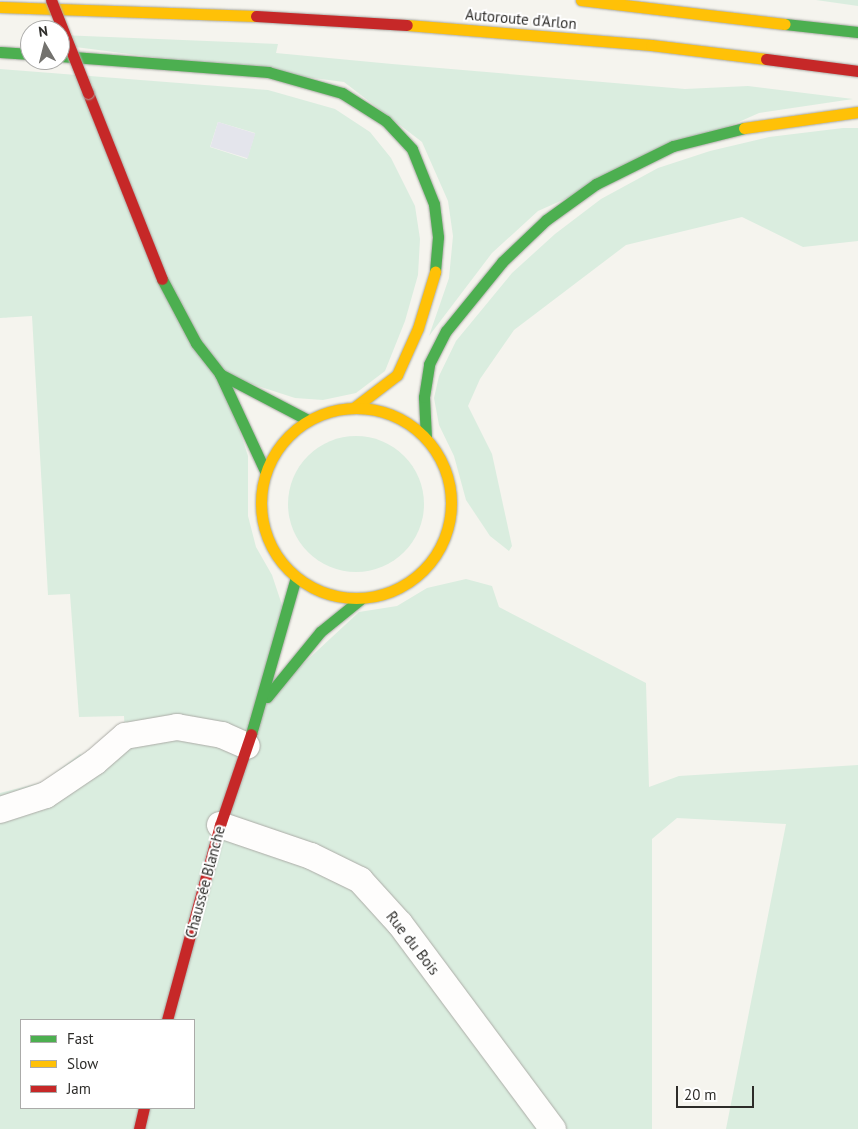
<!DOCTYPE html>
<meta charset="utf-8">
<style>
body{margin:0}
#map{position:relative;width:858px;height:1129px;overflow:hidden;background:#f5f4ee;font-family:"PT Sans",sans-serif}
div>[style]{position:absolute}
.green>*{inset:0;background:#daeddf}
.round{border-radius:50%}
.building>*{inset:0;background:#e4e5ec;transform-origin:0 0}
.roads{filter:drop-shadow(0 0 1px #ababa6) drop-shadow(0 0 1px #ababa6)}
.street>*{height:26px;margin:-13px;padding:0 13px;transform-origin:13px;border-radius:13px;background:#fefdfc}
.fast>*{height:11px;margin:-5.5px;padding:0 5.5px;transform-origin:5.5px;border-radius:5.5px;background:#4caf50}
.slow>*{height:11px;margin:-5.5px;padding:0 5.5px;transform-origin:5.5px;border-radius:5.5px;background:#ffc107}
.slow>.ring{margin:-5.5px;padding:0;box-sizing:content-box;background:none;border:11px solid #ffc107;border-radius:50%}
.jam>*{height:11px;margin:-5.5px;padding:0 5.5px;transform-origin:5.5px;border-radius:5.5px;background:#c62828}
.bridges{filter:drop-shadow(0 0 1px #ababa6) drop-shadow(0 0 1px #ababa6)}
.jam-bridge>*{height:11px;margin:-5.5px;padding:0 5.5px;transform-origin:5.5px;border-radius:5.5px;background:#c62828}
span{translate:-50% -50%;white-space:nowrap;text-align:center;line-height:1.15;-webkit-text-stroke:4px #fff;paint-order:stroke}
.street-label{font-size:15px;color:#2d2c29}
.legend{position:absolute;left:20px;top:1019px;width:175px;height:90px;box-sizing:border-box;background:#fff;border:1px solid #ababa9;margin:0;padding:6px 9px;list-style:none;font-size:15px;color:#2d2c29}
.legend li{display:flex;align-items:center;gap:10px;height:25px}
.legend b{width:25px;border:1px solid #ababa9}
.north{position:absolute;left:20px;top:20px;width:50px;height:50px;box-sizing:border-box;background:#fff;border:1px solid #ababa9;border-radius:50%;rotate:352deg;font-size:14px;font-weight:700;line-height:20px;text-align:center;color:#2d2c29}
.north::after{content:'';display:block;margin:auto;width:18px;height:22px;background:#73726e;clip-path:polygon(50% 0,100% 100%,50% 72%,0 100%)}
.scale{position:absolute;left:676px;top:1086px;width:78px;height:22px;box-sizing:border-box;border:2px solid #2d2c29;border-top:0;padding-left:6px;font-size:15px;line-height:18px;white-space:nowrap;color:#2d2c29;-webkit-text-stroke:4px #fff;paint-order:stroke}
</style>
<div id="map">
<div class="green">
<div style="clip-path:polygon(816px 0,858px 0,858px 6px)"></div>
<div style="clip-path:polygon(60px 35px,278px 44px,276px 53px,392px 64px,685px 89px,748px 86px,853px 99px,759px 113px,538px 211px,492px 253px,429px 336px,449px 278px,453px 236px,448px 201px,422px 142px,344px 82px,60px 45px)"></div>
<div style="clip-path:polygon(evenodd,0 69px,268px 90px,335px 109px,370px 132px,391px 158px,415px 206px,420px 239px,418px 275px,405px 321px,385px 371px,356px 393px,323px 400px,295px 398px,221px 374px,248px 456px,248px 516px,256px 547px,272px 575px,285px 614px,262px 702px,359px 612px,397px 606px,427px 588px,466px 579px,492px 586px,499px 607px,646px 683px,649px 787px,679px 776px,858px 765px,858px 1129px,726px 1129px,786px 824px,677px 818px,652px 839px,652px 1129px,0 1129px,0 793px,43px 782px,80px 754px,95px 762px,125px 736px,124px 716px,79px 717px,70px 594px,48px 595px,32px 316px,0 318px,0 69px,218px 122px,255px 133px,247px 159px,210px 147px,218px 122px,0 69px,21px 1020px,194px 1020px,194px 1108px,21px 1108px,21px 1020px)"></div>
<div style="clip-path:polygon(843px 128px,858px 128px,858px 241px,803px 247px,742px 217px,626px 245px,514px 330px,480px 379px,468px 406px,492px 454px,512px 546px,509px 551px,490px 536px,466px 500px,454px 456px,439px 425px,434px 398px,439px 376px,456px 341px,512px 273px,555px 234px,601px 199px,658px 168px,710px 151px,769px 137px)"></div>
<div class="round" style="left:288px;top:436px;width:136px;height:136px"></div>
</div>
<div class="building">
<div style="left:218px;top:122px;width:39px;height:26px;rotate:17deg"></div>
</div>
<div class="roads">
<div class="street">
<div style="left:0;top:810px;width:48px;rotate:-18.1deg"></div>
<div style="left:46px;top:795px;width:59px;rotate:-34deg"></div>
<div style="left:95px;top:762px;width:40px;rotate:-41deg"></div>
<div style="left:125px;top:736px;width:53px;rotate:-9.8deg"></div>
<div style="left:177px;top:727px;width:46px;rotate:10.1deg"></div>
<div style="left:222px;top:735px;width:27px;rotate:24deg"></div>
<div style="left:220px;top:825px;width:96px;rotate:18.8deg"></div>
<div style="left:311px;top:856px;width:55px;rotate:26.1deg"></div>
<div style="left:360px;top:880px;width:59px;rotate:47.7deg"></div>
<div style="left:400px;top:924px;width:256px;rotate:53.3deg"></div>
</div>
<div class="fast">
<div style="left:785px;top:24px;width:73px;rotate:6.3deg"></div>
<div style="left:0;top:52px;width:30px;rotate:4deg"></div>
<div style="left:60px;top:56px;width:209px;rotate:4.4deg"></div>
<div style="left:268px;top:72px;width:77px;rotate:15.8deg"></div>
<div style="left:342px;top:93px;width:52px;rotate:32.5deg"></div>
<div style="left:386px;top:121px;width:38px;rotate:47deg"></div>
<div style="left:412px;top:149px;width:59px;rotate:68.2deg"></div>
<div style="left:434px;top:204px;width:33px;rotate:83deg"></div>
<div style="left:438px;top:237px;width:35px;rotate:95deg"></div>
<div style="left:162px;top:279px;width:72px;rotate:62deg"></div>
<div style="left:196px;top:343px;width:39px;rotate:52deg"></div>
<div style="left:220px;top:374px;width:107px;rotate:65.1deg"></div>
<div style="left:220px;top:374px;width:99px;rotate:27.6deg"></div>
<div style="left:426px;top:438px;width:41px;rotate:-92.8deg"></div>
<div style="left:424px;top:397px;width:33px;rotate:-81deg"></div>
<div style="left:429px;top:364px;width:37px;rotate:-63deg"></div>
<div style="left:446px;top:331px;width:89px;rotate:-50.9deg"></div>
<div style="left:502px;top:262px;width:61px;rotate:-43.7deg"></div>
<div style="left:546px;top:220px;width:62px;rotate:-35.8deg"></div>
<div style="left:596px;top:184px;width:86px;rotate:-26.3deg"></div>
<div style="left:673px;top:146px;width:73px;rotate:-14.2deg"></div>
<div style="left:267px;top:697px;width:84px;rotate:-50.8deg"></div>
<div style="left:320px;top:632px;width:54px;rotate:-39deg"></div>
<div style="left:251px;top:734px;width:163px;rotate:-74deg"></div>
</div>
<div class="slow">
<div style="left:581px;top:0;width:205px;rotate:6.7deg"></div>
<div style="left:0;top:7px;width:256px;rotate:2deg"></div>
<div style="left:407px;top:25px;width:245px;rotate:4.7deg"></div>
<div style="left:651px;top:45px;width:116px;rotate:6.9deg"></div>
<div style="left:744px;top:128px;width:115px;rotate:-8deg"></div>
<div style="left:355px;top:407px;width:53px;rotate:-37.3deg"></div>
<div style="left:397px;top:375px;width:51px;rotate:-65.9deg"></div>
<div style="left:418px;top:328px;width:59px;rotate:-73.1deg"></div>
<div class="ring" style="left:261px;top:408px;width:179px;height:179px"></div>
</div>
<div class="jam">
<div style="left:256px;top:16px;width:151px;rotate:3.4deg"></div>
<div style="left:766px;top:59px;width:93px;rotate:7.4deg"></div>
<div style="left:88px;top:93px;width:200px;rotate:68.3deg"></div>
<div style="left:167px;top:1020px;width:202px;rotate:-74.8deg"></div>
<div style="left:220px;top:825px;width:96px;rotate:-71.2deg"></div>
<div style="left:139px;top:1129px;width:22px;rotate:-77deg"></div>
</div>
</div>
<div class="bridges">
<div class="jam-bridge">
<div style="left:51px;top:0;width:100px;rotate:68.3deg"></div>
</div>
</div>
<div class="street-label">
<span style="left:521px;top:19px;rotate:5deg">Autoroute d'Arlon</span>
<span style="left:205px;top:882px;rotate:-75deg">Chaussée Blanche</span>
<span style="left:413px;top:943px;rotate:52deg">Rue du Bois</span>
</div>
<ul class="legend">
<li><b style="height:6px;background:#4caf50"></b>Fast</li>
<li><b style="height:6px;background:#ffc107"></b>Slow</li>
<li><b style="height:6px;background:#c62828"></b>Jam</li>
</ul>
<div class="north">N</div>
<div class="scale">20 m</div>
</div>
